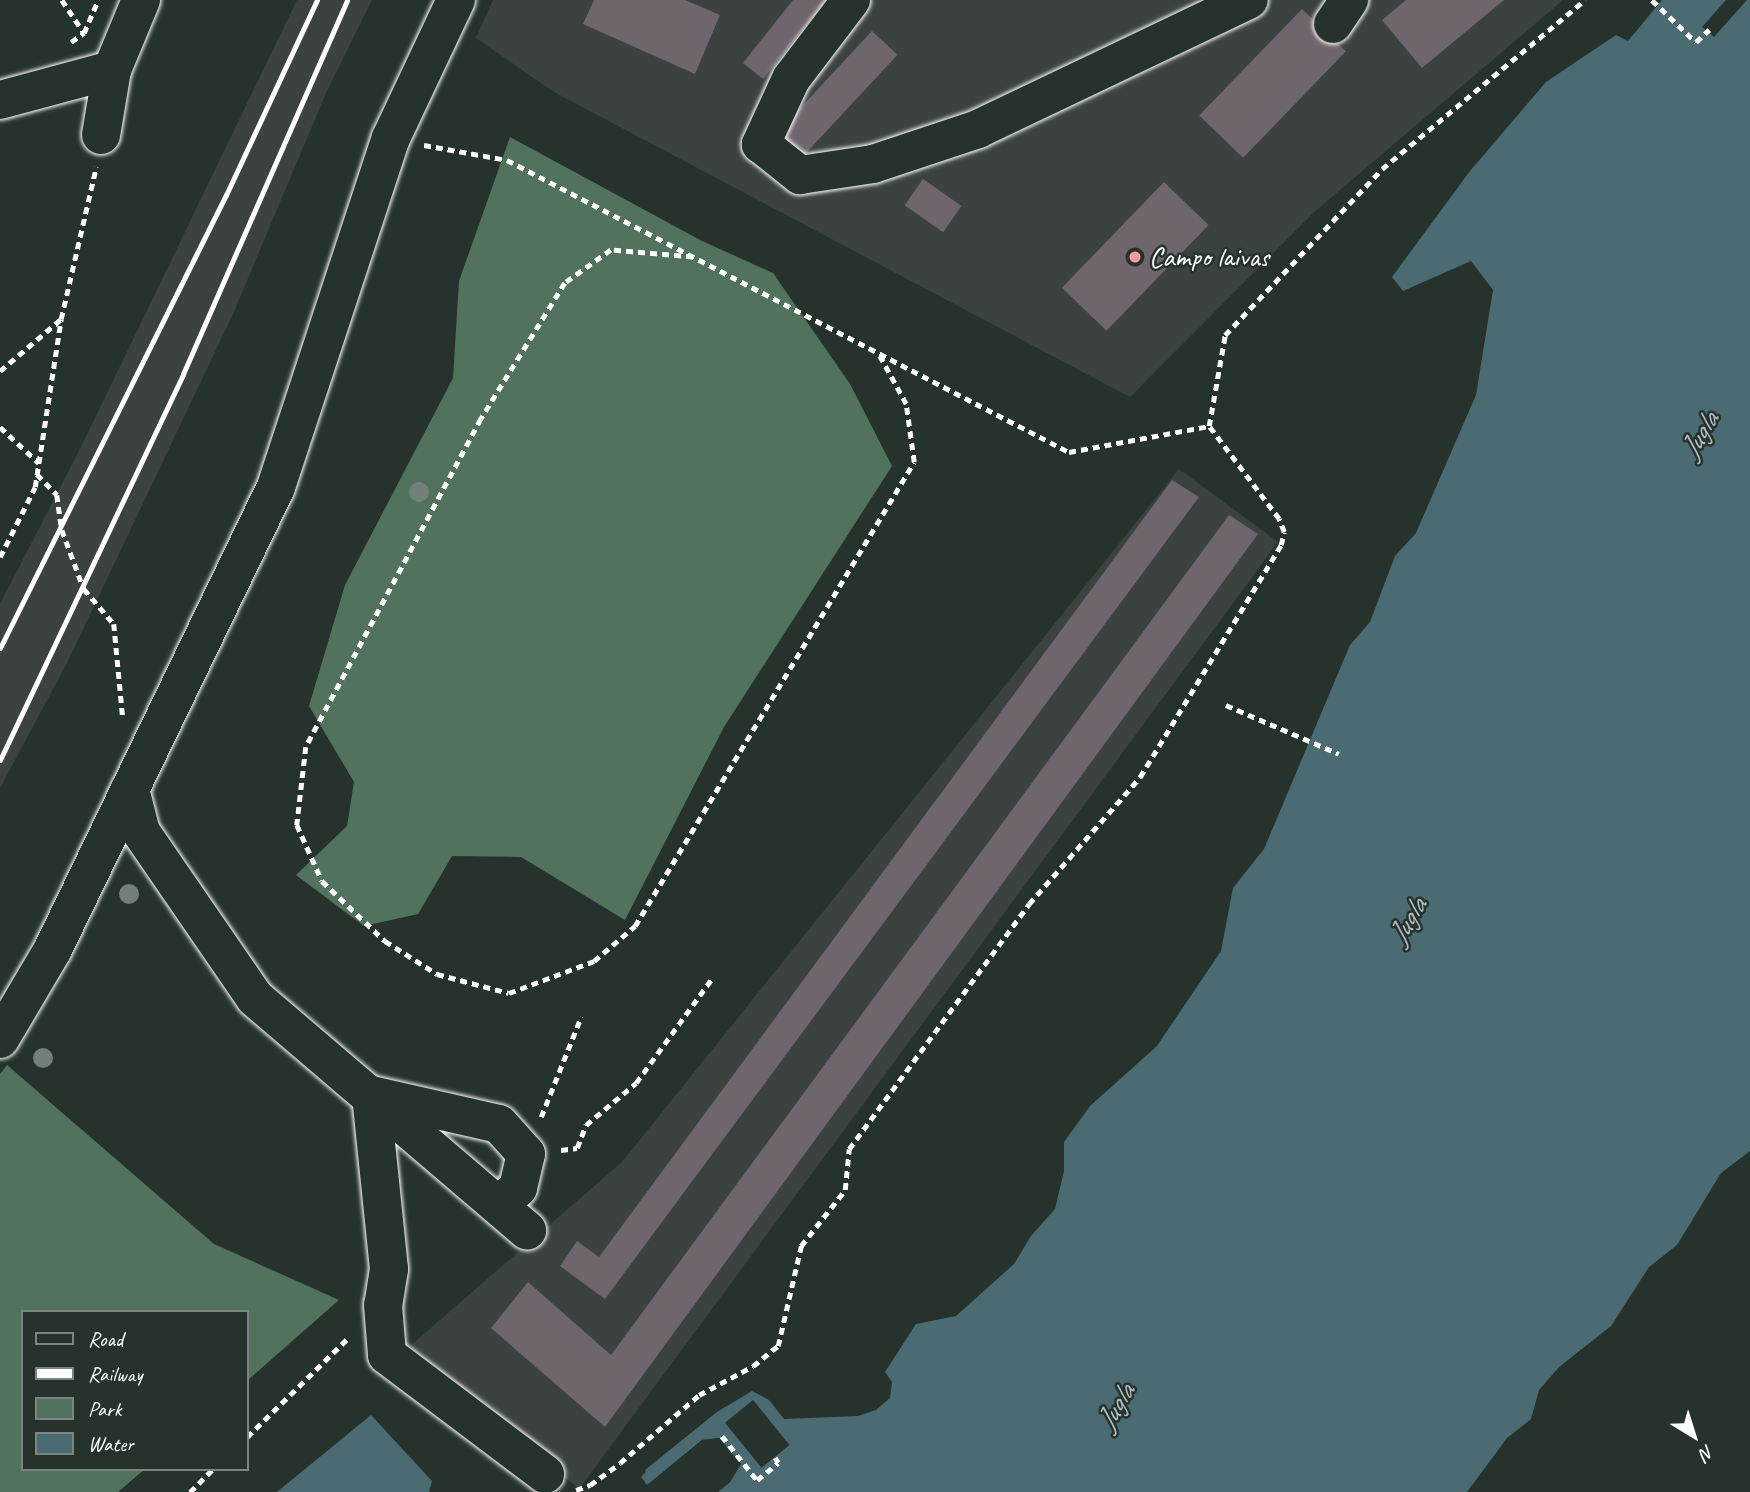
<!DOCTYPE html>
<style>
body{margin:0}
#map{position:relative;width:1750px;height:1492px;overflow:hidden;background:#26332d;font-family:Caveat,sans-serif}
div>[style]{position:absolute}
.built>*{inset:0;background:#3c4240}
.green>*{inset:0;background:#51725d}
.water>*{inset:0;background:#4b6b72}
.pier>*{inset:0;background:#26332d;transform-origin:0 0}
.building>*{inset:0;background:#6f656c;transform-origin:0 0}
.path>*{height:4.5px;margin-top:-2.25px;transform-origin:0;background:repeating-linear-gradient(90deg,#fff 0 7px,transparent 0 12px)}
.roads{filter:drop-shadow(0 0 2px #fff) drop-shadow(0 0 2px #fff)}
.minor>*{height:38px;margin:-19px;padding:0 19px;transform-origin:19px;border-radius:19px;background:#26332d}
.rail>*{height:5px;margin:-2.5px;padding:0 2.5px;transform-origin:2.5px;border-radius:2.5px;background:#fff}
.trees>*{width:20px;height:20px;margin:-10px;border-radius:50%;background:#728178}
.dots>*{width:19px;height:19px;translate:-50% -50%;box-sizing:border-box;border:4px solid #26332d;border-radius:50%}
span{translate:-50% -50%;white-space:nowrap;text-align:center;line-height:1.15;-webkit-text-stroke:5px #26332d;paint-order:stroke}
.poi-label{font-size:28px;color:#fff}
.left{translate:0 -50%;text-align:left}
.water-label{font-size:30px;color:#aebcc0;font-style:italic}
.legend{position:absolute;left:21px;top:1310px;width:228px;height:161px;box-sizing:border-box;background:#26332d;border:2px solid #7d8581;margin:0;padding:9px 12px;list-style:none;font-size:21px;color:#fff}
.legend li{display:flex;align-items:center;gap:14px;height:35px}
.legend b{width:35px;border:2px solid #7d8581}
.north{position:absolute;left:1659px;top:1401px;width:70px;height:70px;-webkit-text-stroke:5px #26332d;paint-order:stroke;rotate:142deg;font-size:19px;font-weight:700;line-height:28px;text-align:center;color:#fff}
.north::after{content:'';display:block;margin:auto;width:24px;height:32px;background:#fff;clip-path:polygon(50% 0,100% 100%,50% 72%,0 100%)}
</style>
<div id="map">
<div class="built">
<div style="clip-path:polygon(297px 0,372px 0,326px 93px,233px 314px,67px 663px,0 788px,0 604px,81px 447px)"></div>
<div style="clip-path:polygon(493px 0,1563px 0,1313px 213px,1130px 397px,554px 92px,476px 38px)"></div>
<div style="clip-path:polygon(1179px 469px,1278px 542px,579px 1489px,410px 1346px,622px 1162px)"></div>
</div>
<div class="green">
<div style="clip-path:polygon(510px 137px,702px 241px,773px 273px,850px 384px,892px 466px,724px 727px,625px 920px,521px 857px,452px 856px,418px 914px,364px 926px,296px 875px,347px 826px,354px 782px,309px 706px,345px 585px,453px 378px,459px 281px)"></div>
<div style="clip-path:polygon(7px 1065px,214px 1244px,339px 1300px,247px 1381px,247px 1312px,23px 1312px,23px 1469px,145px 1469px,118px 1492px,0 1492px,0 1074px)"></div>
</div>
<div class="water">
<div style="clip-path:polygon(1662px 0,1750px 0,1750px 1151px,1721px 1173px,1677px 1245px,1649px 1267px,1611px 1326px,1559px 1367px,1539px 1390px,1531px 1419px,1507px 1438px,1467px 1492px,718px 1492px,730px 1482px,741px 1464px,719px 1438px,702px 1440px,647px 1486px,641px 1477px,645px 1470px,717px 1412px,752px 1391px,769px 1400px,784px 1419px,858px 1416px,876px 1410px,890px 1398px,892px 1382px,885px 1372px,916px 1324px,956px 1316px,1014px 1264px,1031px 1236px,1055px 1209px,1064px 1171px,1064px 1142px,1090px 1106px,1157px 1046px,1221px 951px,1233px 888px,1264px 849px,1350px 645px,1370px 622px,1395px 556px,1416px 533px,1476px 395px,1493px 290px,1471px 261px,1403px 291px,1392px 277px,1470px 171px,1546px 82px,1616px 35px,1628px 41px)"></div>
<div style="clip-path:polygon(371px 1415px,432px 1481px,429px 1492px,277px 1492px)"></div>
</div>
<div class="pier">
<div style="clip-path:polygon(1726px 0,1747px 0,1714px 37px,1702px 27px)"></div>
<div style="left:753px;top:1400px;width:58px;height:36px;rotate:51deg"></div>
<div style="clip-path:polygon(719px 1438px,741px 1464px,730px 1482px,718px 1492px,737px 1465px,718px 1441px,704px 1444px,644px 1492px,639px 1492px,642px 1489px,631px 1481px,643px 1467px,646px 1472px,641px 1477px,647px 1485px,702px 1440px)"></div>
</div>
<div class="building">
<div style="clip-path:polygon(594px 0,685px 0,720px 15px,695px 74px,583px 24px)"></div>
<div style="clip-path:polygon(793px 0,826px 0,763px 79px,743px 63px)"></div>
<div style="clip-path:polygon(1406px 0,1504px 0,1422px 68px,1382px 20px)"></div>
<div style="left:1302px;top:9px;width:61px;height:148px;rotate:44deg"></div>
<div style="left:872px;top:31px;width:35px;height:138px;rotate:43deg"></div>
<div style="left:923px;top:179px;width:47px;height:32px;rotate:35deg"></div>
<div style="left:1164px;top:182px;width:62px;height:147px;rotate:44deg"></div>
<div style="clip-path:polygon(1172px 480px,1199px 497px,605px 1299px,560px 1266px,577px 1241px,599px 1257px)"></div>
<div style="clip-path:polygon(1229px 515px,1258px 534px,605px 1427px,491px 1328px,528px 1282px,611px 1355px)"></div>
</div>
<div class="path">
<div style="left:62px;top:0;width:40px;rotate:56deg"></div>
<div style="left:1652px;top:0;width:61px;rotate:43.7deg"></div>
<div style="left:1696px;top:42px;width:18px;rotate:-43deg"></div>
<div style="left:71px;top:42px;width:16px;rotate:-35deg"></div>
<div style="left:84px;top:33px;width:36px;rotate:-67deg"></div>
<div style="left:424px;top:145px;width:84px;rotate:10.2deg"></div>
<div style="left:507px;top:160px;width:633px;rotate:27.46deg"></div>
<div style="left:1069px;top:452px;width:142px;rotate:-10.5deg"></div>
<div style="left:693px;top:257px;width:82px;rotate:-175.1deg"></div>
<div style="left:611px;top:250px;width:57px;rotate:144.3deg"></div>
<div style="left:565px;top:283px;width:160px;rotate:121.7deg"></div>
<div style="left:481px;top:419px;width:372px;rotate:118.1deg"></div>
<div style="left:306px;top:747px;width:79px;rotate:96.6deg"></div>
<div style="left:297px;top:825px;width:61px;rotate:65.9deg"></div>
<div style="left:322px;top:881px;width:87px;rotate:43.6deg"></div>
<div style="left:385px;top:941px;width:62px;rotate:32.4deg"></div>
<div style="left:437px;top:974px;width:74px;rotate:14.8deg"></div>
<div style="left:509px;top:993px;width:91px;rotate:-20.6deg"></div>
<div style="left:594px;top:961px;width:54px;rotate:-40.5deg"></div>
<div style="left:635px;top:926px;width:541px;rotate:-58.98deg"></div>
<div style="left:914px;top:462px;width:59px;rotate:-97.9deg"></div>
<div style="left:906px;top:404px;width:58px;rotate:-118.8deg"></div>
<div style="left:0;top:371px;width:79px;rotate:-40.4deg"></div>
<div style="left:0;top:427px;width:53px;rotate:42.7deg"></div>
<div style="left:37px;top:474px;width:29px;rotate:46deg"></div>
<div style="left:57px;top:495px;width:35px;rotate:82deg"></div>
<div style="left:62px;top:530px;width:63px;rotate:69.6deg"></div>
<div style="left:84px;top:589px;width:46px;rotate:49.4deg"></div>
<div style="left:114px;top:624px;width:95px;rotate:84.6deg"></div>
<div style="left:0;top:557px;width:78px;rotate:-63.4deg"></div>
<div style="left:35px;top:487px;width:170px;rotate:-81.2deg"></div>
<div style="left:61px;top:319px;width:156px;rotate:-77deg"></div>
<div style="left:1226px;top:705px;width:123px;rotate:23.4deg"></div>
<div style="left:541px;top:1117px;width:108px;rotate:-68.2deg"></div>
<div style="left:561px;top:1150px;width:16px;rotate:-7deg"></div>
<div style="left:577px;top:1148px;width:25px;rotate:-69deg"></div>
<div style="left:586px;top:1125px;width:65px;rotate:-40deg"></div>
<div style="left:636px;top:1083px;width:131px;rotate:-54deg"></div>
<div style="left:722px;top:1436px;width:56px;rotate:51.5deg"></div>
<div style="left:757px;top:1480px;width:27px;rotate:-39deg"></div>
<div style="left:778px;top:1463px;width:6px;rotate:-121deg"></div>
<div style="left:247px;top:1437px;width:143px;rotate:-44.4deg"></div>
<div style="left:576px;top:1490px;width:15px;rotate:-20deg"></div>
<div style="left:590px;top:1485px;width:37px;rotate:-36deg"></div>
<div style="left:620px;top:1463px;width:104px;rotate:-40.7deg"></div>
<div style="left:699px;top:1395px;width:61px;rotate:-28.2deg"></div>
<div style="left:753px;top:1366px;width:32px;rotate:-39deg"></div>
<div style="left:778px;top:1346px;width:103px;rotate:-77deg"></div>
<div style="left:801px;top:1246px;width:71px;rotate:-51.8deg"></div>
<div style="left:845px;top:1190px;width:41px;rotate:-84.4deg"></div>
<div style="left:849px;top:1149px;width:304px;rotate:-53.7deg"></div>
<div style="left:1029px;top:904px;width:169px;rotate:-48.8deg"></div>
<div style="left:1140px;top:777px;width:271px;rotate:-58.7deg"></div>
<div style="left:1281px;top:545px;width:13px;rotate:-77deg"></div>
<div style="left:1284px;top:532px;width:14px;rotate:-111deg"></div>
<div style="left:1279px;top:519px;width:116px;rotate:-127deg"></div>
<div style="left:1209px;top:426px;width:92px;rotate:-80deg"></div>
<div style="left:1225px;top:335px;width:228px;rotate:-46.6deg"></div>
<div style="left:1382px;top:169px;width:264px;rotate:-39.8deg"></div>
<div style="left:190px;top:1492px;width:33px;rotate:-45deg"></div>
</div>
<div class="roads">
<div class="minor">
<div style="left:851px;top:0;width:99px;rotate:127.2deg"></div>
<div style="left:791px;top:79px;width:72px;rotate:114.8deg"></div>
<div style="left:761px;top:144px;width:50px;rotate:38.5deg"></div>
<div style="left:800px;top:175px;width:74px;rotate:-8.6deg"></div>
<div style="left:873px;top:164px;width:111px;rotate:-18.4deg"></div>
<div style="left:978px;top:129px;width:300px;rotate:-25.5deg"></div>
<div style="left:1333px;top:24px;width:29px;rotate:-56deg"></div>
<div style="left:0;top:100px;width:116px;rotate:-15deg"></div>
<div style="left:101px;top:135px;width:66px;rotate:-80.4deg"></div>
<div style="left:112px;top:70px;width:76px;rotate:-67.5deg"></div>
<div style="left:130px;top:789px;width:44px;rotate:75.7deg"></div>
<div style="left:141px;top:832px;width:201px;rotate:55.5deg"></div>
<div style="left:255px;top:998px;width:358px;rotate:40.5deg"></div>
<div style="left:0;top:1039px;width:104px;rotate:-59.5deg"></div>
<div style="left:53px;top:949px;width:513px;rotate:-64.23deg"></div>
<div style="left:276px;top:487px;width:367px;rotate:-71.8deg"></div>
<div style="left:391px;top:138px;width:153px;rotate:-64.8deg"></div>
<div style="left:500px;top:1204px;width:24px;rotate:-42deg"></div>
<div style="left:518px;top:1188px;width:35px;rotate:-77deg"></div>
<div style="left:526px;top:1154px;width:40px;rotate:-132deg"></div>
<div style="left:499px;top:1124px;width:131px;rotate:-167.2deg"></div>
<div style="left:371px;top:1095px;width:175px;rotate:84.1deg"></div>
<div style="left:389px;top:1269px;width:36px;rotate:99deg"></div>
<div style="left:383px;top:1305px;width:50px;rotate:85.4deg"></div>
<div style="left:387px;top:1355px;width:198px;rotate:37deg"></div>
</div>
</div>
<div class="rail">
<div style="left:0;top:648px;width:506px;rotate:-63.49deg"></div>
<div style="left:226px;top:195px;width:215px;rotate:-65deg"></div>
<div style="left:0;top:760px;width:427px;rotate:-64.6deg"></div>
<div style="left:183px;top:374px;width:408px;rotate:-66.3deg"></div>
</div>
<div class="trees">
<div style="left:419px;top:492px"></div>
<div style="left:129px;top:894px"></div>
<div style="left:43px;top:1058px"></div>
</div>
<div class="dots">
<div style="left:1135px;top:257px;background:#ff9aa2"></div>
</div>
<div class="poi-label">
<span class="left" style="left:1149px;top:257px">Campo laivas</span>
</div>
<div class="water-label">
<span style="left:1699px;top:435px;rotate:-59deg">Jugla</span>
<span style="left:1407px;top:921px;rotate:-59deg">Jugla</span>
<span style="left:1115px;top:1407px;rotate:-59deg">Jugla</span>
</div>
<ul class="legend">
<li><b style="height:9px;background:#26332d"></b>Road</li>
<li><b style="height:9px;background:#fff"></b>Railway</li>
<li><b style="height:19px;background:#51725d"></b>Park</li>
<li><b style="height:19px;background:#4b6b72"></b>Water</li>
</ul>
<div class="north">N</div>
</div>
